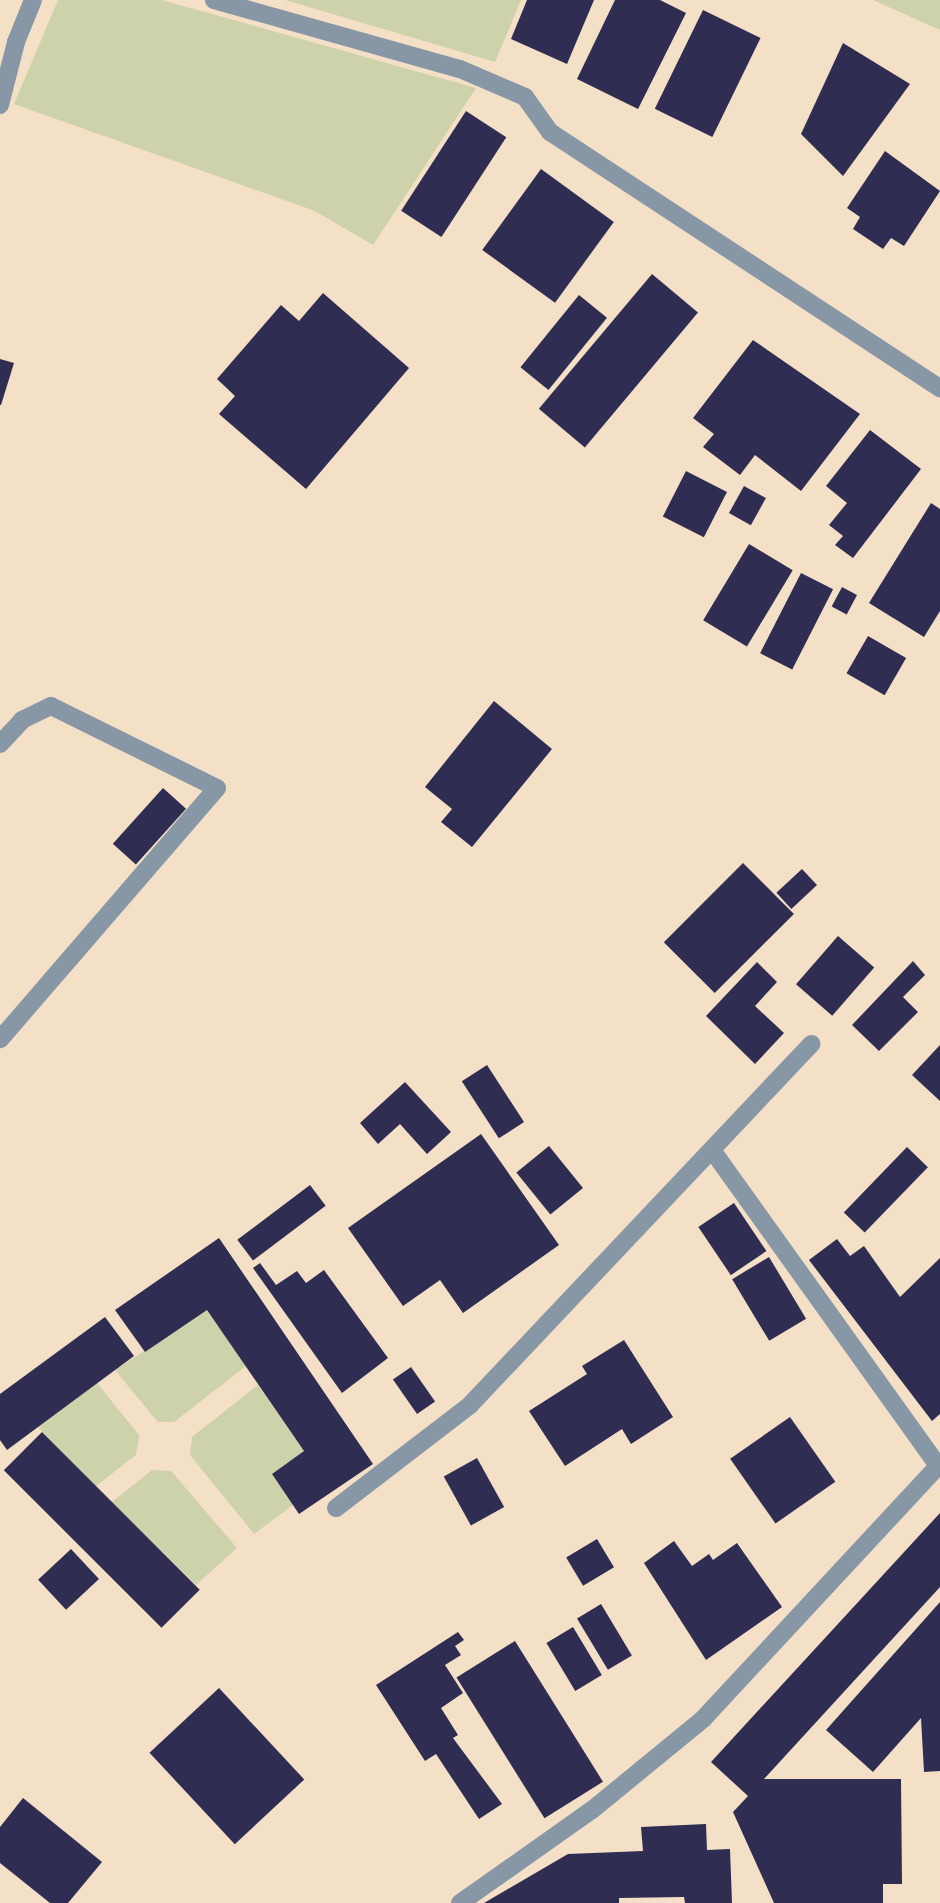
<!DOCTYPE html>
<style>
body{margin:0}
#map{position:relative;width:940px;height:1903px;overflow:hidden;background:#f4dfc7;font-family:Overpass,sans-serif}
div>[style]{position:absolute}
.green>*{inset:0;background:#ced2aa}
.building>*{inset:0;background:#2f2d51;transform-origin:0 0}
.service>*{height:18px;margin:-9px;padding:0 9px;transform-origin:9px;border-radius:9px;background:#8797a5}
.minor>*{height:18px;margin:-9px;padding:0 9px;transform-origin:9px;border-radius:9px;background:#8797a5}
span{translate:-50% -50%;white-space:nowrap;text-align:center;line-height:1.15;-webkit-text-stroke:7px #fff;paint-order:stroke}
</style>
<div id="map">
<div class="green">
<div style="clip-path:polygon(58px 0,162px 0,476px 88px,373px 245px,315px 211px,14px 104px)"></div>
<div style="clip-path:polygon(285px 0,521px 0,495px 62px)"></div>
<div style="clip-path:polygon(873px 0,940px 0,940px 30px)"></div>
<div style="clip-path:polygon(207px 1310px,246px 1366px,174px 1422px,158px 1422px,115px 1370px)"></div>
<div style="clip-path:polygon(97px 1383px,139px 1435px,136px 1455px,96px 1486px,38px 1427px)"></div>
<div style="clip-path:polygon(258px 1385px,304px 1451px,272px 1474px,293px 1505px,254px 1534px,190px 1455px,192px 1437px)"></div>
<div style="clip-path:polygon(152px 1470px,171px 1471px,237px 1548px,196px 1585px,112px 1502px)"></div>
</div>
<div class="building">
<div style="clip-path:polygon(527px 0,594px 0,567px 64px,511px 39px)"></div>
<div style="clip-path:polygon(615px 0,660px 0,686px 13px,638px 109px,577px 79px)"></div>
<div style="left:703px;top:10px;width:64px;height:110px;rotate:26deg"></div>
<div style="clip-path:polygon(843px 43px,910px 84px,843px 176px,801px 134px)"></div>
<div style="left:466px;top:111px;width:48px;height:119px;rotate:33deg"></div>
<div style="clip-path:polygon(885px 151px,940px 191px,904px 246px,891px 238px,883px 249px,853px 229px,860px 217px,847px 208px)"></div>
<div style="left:541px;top:169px;width:90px;height:100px;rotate:36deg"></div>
<div style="left:652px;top:274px;width:60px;height:176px;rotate:40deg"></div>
<div style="clip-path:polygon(323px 293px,409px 368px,306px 489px,219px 414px,235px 396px,217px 379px,281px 305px,299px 321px)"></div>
<div style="left:579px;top:295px;width:36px;height:93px;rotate:39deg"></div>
<div style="clip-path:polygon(753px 340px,860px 414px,801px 491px,755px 455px,740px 475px,703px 447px,714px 434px,693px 418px)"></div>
<div style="clip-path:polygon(0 359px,14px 363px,1px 405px,0 405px)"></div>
<div style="clip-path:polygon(870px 430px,921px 469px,853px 558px,835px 545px,843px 536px,829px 525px,847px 503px,826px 486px)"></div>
<div style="left:686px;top:471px;width:46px;height:51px;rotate:27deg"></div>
<div style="left:744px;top:486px;width:25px;height:31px;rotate:29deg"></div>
<div style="clip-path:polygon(931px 503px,940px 509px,940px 611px,924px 637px,869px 603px)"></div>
<div style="left:749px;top:544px;width:51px;height:89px;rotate:31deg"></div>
<div style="left:801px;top:573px;width:36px;height:90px;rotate:27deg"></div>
<div style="left:842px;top:587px;width:17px;height:22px;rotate:28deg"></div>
<div style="left:868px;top:636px;width:44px;height:43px;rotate:30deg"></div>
<div style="clip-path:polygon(494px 701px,552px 749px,472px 847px,441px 822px,452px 809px,425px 787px)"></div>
<div style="left:163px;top:788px;width:31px;height:75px;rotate:42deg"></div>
<div style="left:743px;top:863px;width:72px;height:112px;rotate:45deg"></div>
<div style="left:802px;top:869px;width:22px;height:35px;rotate:47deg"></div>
<div style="left:838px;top:936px;width:48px;height:64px;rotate:41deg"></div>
<div style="clip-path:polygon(913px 961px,925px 975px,903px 997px,918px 1012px,879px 1051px,852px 1025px)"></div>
<div style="clip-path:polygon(757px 962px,777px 982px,755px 1006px,784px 1033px,755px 1064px,706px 1016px)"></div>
<div style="clip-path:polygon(940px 1045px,940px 1101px,912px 1075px)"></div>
<div style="left:487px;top:1065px;width:68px;height:30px;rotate:57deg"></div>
<div style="clip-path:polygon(405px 1082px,451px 1132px,427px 1154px,400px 1124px,378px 1144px,360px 1123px)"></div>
<div style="clip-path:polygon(481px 1134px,559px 1245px,463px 1313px,440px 1280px,403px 1306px,348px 1228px)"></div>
<div style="left:549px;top:1146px;width:54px;height:42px;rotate:51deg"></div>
<div style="left:907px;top:1147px;width:29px;height:91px;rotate:44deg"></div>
<div style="left:310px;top:1185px;width:26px;height:91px;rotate:53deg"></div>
<div style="left:734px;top:1203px;width:58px;height:43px;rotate:56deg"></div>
<div style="clip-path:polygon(219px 1238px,373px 1464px,299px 1514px,272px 1474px,304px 1451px,207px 1310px,145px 1352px,115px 1310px)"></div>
<div style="clip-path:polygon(837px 1239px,850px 1256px,864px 1246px,900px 1297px,940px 1258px,940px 1414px,932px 1421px,809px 1260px)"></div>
<div style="left:769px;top:1257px;width:72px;height:43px;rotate:59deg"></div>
<div style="clip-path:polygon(260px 1263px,276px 1285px,297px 1271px,306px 1283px,324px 1270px,388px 1358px,342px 1393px,253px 1268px)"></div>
<div style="clip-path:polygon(105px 1317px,134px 1356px,7px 1450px,0 1440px,0 1394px)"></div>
<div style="clip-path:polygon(624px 1340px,673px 1417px,631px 1444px,622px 1429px,565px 1466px,529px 1411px,587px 1374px,582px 1366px)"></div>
<div style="left:411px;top:1367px;width:42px;height:22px;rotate:55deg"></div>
<div style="left:790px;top:1417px;width:79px;height:73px;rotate:55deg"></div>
<div style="left:42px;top:1432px;width:223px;height:54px;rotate:45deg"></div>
<div style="left:477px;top:1458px;width:56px;height:38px;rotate:61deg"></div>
<div style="clip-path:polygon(940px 1513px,940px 1587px,764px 1779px,901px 1779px,902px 1884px,883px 1884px,883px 1903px,774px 1903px,733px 1812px,748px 1796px,711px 1762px)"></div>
<div style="left:597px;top:1539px;width:33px;height:36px;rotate:59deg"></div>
<div style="clip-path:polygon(674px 1541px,692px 1566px,709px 1554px,713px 1560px,737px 1543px,782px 1607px,706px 1660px,644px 1563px)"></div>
<div style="left:71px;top:1549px;width:41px;height:45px;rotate:47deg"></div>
<div style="clip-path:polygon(940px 1602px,940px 1771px,924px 1772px,921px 1718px,873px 1772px,826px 1730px)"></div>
<div style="left:601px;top:1604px;width:60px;height:28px;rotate:59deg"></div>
<div style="left:573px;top:1627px;width:56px;height:31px;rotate:59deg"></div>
<div style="clip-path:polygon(458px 1632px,464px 1640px,455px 1646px,461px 1655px,445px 1665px,463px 1693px,441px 1708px,458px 1735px,453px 1738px,502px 1804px,479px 1819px,436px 1754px,425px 1761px,376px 1685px)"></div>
<div style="left:515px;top:1641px;width:166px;height:69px;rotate:58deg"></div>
<div style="left:219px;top:1688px;width:125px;height:95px;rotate:47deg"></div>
<div style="clip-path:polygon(23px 1798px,102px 1862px,68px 1903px,50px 1903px,0 1863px,0 1827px)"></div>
<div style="clip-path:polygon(706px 1824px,707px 1850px,730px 1849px,732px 1903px,685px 1903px,684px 1897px,619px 1898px,619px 1903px,484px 1903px,568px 1854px,643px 1851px,641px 1827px)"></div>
</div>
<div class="service">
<div style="left:214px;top:0;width:255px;rotate:15.7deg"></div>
<div style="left:460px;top:69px;width:71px;rotate:23.3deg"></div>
<div style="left:525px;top:97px;width:43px;rotate:54.5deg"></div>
<div style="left:0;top:105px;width:65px;rotate:-75.7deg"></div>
<div style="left:16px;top:42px;width:45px;rotate:-68deg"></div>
<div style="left:0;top:744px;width:33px;rotate:-47deg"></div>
<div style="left:22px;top:720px;width:32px;rotate:-26deg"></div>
<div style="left:51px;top:706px;width:185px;rotate:26.3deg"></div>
<div style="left:217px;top:788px;width:332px;rotate:130.8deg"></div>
</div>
<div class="minor">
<div style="left:550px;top:132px;width:467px;rotate:33.3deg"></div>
<div style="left:712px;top:1150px;width:388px;rotate:54.4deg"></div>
<div style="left:336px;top:1508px;width:169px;rotate:-37.5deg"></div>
<div style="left:470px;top:1405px;width:497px;rotate:-46.6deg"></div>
<div style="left:460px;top:1903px;width:161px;rotate:-35.2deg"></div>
<div style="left:592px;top:1810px;width:144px;rotate:-39.3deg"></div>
<div style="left:703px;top:1719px;width:348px;rotate:-47.1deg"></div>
</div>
</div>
